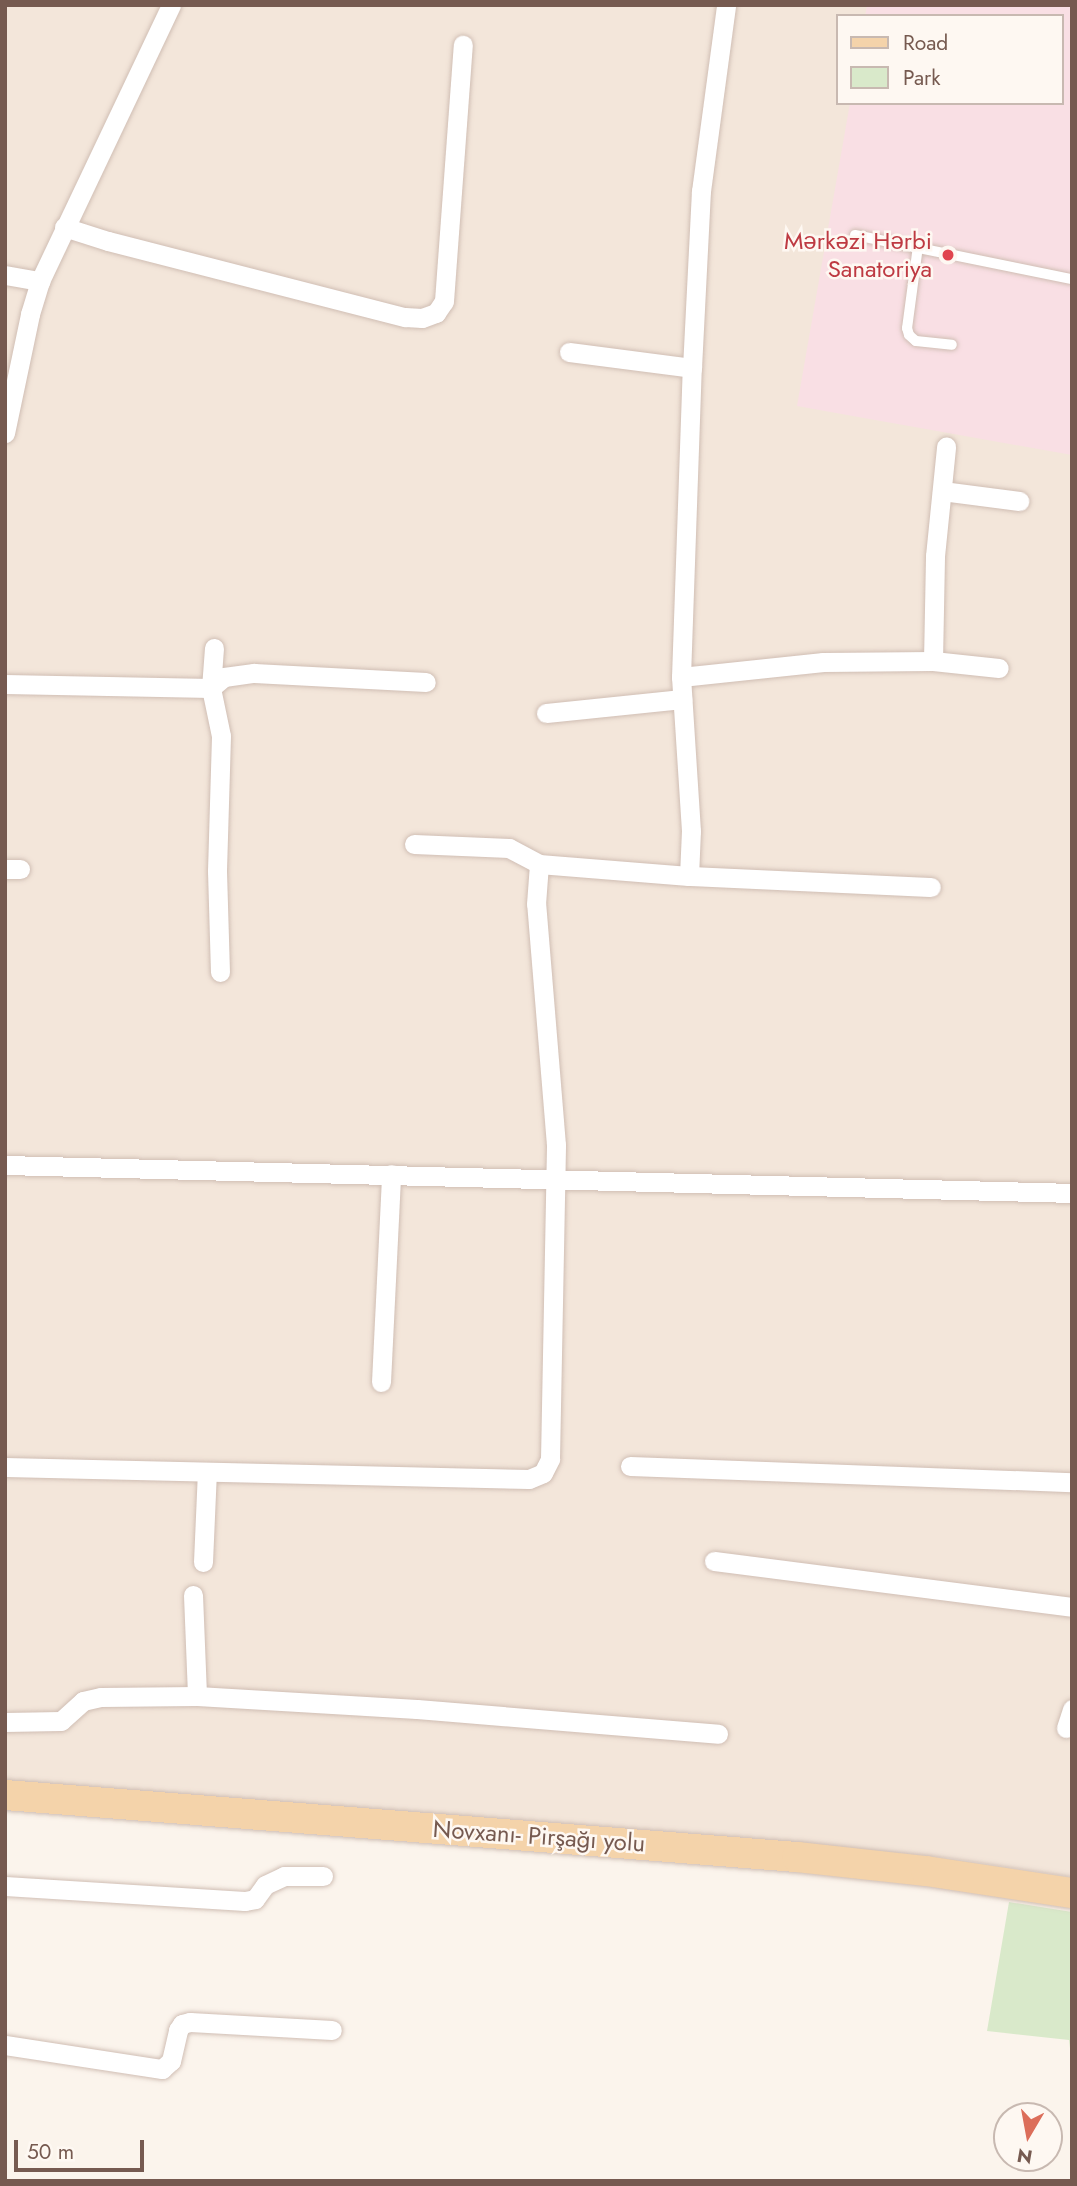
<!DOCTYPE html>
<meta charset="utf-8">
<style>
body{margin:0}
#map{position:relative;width:1077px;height:2186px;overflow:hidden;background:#fbf4ec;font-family:Jost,sans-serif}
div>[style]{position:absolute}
.residential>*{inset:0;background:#f3e6da}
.medical>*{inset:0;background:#f9dfe4}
.green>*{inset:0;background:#d9e9ca}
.roads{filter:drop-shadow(0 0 2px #d0beb4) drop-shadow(0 0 2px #d0beb4)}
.service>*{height:10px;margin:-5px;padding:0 5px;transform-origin:5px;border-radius:5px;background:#fff}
.minor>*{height:19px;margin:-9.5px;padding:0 9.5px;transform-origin:9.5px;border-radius:9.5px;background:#fff}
.primary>*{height:30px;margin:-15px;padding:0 15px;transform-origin:15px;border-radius:15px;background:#f4d3aa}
.dots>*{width:19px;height:19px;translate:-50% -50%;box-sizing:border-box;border:4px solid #fef8f2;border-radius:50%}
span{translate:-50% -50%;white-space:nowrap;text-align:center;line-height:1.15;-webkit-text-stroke:5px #fef8f2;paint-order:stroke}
.health-label{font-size:24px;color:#be3a42}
.right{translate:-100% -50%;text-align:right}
.street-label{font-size:24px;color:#765a50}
.frame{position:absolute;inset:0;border:7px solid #765a50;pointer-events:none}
.legend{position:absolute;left:836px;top:14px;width:228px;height:91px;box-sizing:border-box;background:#fef8f2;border:2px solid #c8b9b1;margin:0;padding:9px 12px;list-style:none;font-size:21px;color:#765a50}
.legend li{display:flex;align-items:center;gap:14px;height:35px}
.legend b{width:35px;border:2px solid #c8b9b1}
.north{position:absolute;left:993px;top:2102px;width:70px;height:70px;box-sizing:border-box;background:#fef8f2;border:2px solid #c8b9b1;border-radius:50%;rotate:190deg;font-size:19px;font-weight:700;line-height:28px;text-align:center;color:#765a50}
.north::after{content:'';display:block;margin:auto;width:24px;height:32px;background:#dc6e5a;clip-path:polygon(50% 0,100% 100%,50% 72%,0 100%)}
.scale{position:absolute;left:14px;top:2140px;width:130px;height:32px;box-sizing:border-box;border:4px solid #765a50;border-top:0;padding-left:9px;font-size:21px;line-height:24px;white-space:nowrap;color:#765a50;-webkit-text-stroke:5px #fef8f2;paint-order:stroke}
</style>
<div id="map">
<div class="residential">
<div style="clip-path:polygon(evenodd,5px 5px,1072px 5px,1072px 1877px,949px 1858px,707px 1835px,5px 1781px,5px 5px,837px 16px,1061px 16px,1061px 103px,837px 103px,837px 16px)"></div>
</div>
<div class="medical">
<div style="clip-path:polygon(867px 5px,1072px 5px,1072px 455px,797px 406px,850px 103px,1061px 103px,1061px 16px,865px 16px)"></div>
</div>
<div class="green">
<div style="clip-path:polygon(1009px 1902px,1072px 1912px,1072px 2065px,1069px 2040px,987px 2031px)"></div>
</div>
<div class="roads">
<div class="service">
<div style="left:855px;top:235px;width:221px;rotate:11.5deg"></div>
<div style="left:918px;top:246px;width:83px;rotate:97.6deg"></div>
<div style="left:907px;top:328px;width:7px;rotate:74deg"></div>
<div style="left:909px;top:335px;width:9px;rotate:41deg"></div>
<div style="left:916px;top:341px;width:36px;rotate:6deg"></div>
</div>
<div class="minor">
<div style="left:64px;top:227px;width:46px;rotate:17.7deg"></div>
<div style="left:108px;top:241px;width:307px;rotate:14.4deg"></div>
<div style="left:405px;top:317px;width:17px;rotate:3deg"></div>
<div style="left:422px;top:318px;width:15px;rotate:-20deg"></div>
<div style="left:436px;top:313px;width:14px;rotate:-56deg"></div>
<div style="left:444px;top:301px;width:257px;rotate:-85.8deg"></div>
<div style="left:5px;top:275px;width:36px;rotate:10deg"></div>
<div style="left:569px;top:352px;width:124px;rotate:7.4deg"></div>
<div style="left:5px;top:433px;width:122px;rotate:-78.1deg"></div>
<div style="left:30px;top:314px;width:34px;rotate:-73deg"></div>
<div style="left:40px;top:281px;width:306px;rotate:-64.6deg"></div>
<div style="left:942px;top:491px;width:78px;rotate:7.4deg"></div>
<div style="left:214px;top:648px;width:40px;rotate:94.3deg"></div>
<div style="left:211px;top:688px;width:49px;rotate:78.2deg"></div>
<div style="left:221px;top:736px;width:135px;rotate:91.7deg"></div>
<div style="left:217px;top:871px;width:101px;rotate:88.3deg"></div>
<div style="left:933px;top:661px;width:66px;rotate:6.1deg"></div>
<div style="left:681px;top:677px;width:143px;rotate:-6deg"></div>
<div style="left:823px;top:662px;width:110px;rotate:-0.5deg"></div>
<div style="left:933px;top:661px;width:105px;rotate:-88.9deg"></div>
<div style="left:935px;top:556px;width:110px;rotate:-84.2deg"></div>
<div style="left:5px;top:684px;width:206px;rotate:1.1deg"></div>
<div style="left:211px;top:688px;width:17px;rotate:-40deg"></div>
<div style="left:224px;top:677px;width:30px;rotate:-8deg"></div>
<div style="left:254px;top:673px;width:172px;rotate:3deg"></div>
<div style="left:546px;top:713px;width:137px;rotate:-5.9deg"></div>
<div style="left:414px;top:844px;width:95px;rotate:2.4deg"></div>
<div style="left:509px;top:848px;width:34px;rotate:28deg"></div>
<div style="left:539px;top:864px;width:150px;rotate:4.6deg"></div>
<div style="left:689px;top:876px;width:242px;rotate:2.6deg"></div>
<div style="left:5px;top:869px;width:15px"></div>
<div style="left:689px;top:876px;width:45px;rotate:-87.5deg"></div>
<div style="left:691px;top:831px;width:154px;rotate:-93.7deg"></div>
<div style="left:681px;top:677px;width:309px;rotate:-88deg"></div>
<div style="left:692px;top:368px;width:177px;rotate:-87.1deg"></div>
<div style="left:701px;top:191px;width:188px;rotate:-82.3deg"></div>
<div style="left:5px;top:1165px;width:1067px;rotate:1.5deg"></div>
<div style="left:381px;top:1382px;width:208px;rotate:-87.2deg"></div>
<div style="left:630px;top:1466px;width:442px;rotate:2.1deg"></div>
<div style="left:5px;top:1467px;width:524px;rotate:1.31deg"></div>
<div style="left:529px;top:1479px;width:15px;rotate:-23deg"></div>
<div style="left:543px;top:1473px;width:16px;rotate:-63deg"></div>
<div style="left:550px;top:1459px;width:314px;rotate:-88.9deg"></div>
<div style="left:556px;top:1145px;width:242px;rotate:-94.7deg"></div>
<div style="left:536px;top:904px;width:40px;rotate:-85.7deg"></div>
<div style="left:714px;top:1561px;width:361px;rotate:7.3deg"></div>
<div style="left:203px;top:1562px;width:90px;rotate:-87.5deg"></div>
<div style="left:193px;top:1595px;width:101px;rotate:87.7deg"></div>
<div style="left:5px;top:1722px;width:56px;rotate:-1deg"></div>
<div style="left:61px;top:1721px;width:30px;rotate:-42deg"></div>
<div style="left:83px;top:1701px;width:18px;rotate:-13deg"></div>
<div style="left:101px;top:1697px;width:96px;rotate:-0.6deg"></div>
<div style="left:197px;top:1696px;width:220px;rotate:3.4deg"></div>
<div style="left:417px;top:1709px;width:302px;rotate:4.7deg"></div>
<div style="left:1066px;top:1728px;width:20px;rotate:-72deg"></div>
<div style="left:5px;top:1886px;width:240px;rotate:3.6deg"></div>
<div style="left:245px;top:1901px;width:10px;rotate:-11deg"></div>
<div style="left:255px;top:1899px;width:17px;rotate:-54deg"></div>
<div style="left:265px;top:1885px;width:21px;rotate:-25deg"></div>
<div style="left:284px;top:1876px;width:39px"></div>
<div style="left:5px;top:2045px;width:159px;rotate:8.7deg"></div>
<div style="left:162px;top:2069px;width:12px;rotate:-42deg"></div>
<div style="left:171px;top:2061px;width:32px;rotate:-77deg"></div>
<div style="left:178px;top:2030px;width:7px;rotate:-56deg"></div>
<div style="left:182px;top:2024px;width:8px;rotate:-14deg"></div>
<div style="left:190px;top:2022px;width:142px;rotate:3.2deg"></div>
</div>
<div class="primary">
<div style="left:5px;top:1795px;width:794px;rotate:4.48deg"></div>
<div style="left:797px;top:1857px;width:130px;rotate:6.2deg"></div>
<div style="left:926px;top:1871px;width:148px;rotate:8.6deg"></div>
</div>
</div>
<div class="dots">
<div style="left:948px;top:255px;background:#e0444e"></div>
</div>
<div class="health-label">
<span class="right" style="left:932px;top:255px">Mərkəzi Hərbi<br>Sanatoriya</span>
</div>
<div class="street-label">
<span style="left:539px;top:1836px;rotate:4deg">Novxanı- Pirşağı yolu</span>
</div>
<div class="frame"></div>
<ul class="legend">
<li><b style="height:9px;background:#f4d3aa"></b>Road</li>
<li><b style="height:19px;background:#d9e9ca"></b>Park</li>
</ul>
<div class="north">N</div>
<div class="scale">50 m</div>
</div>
